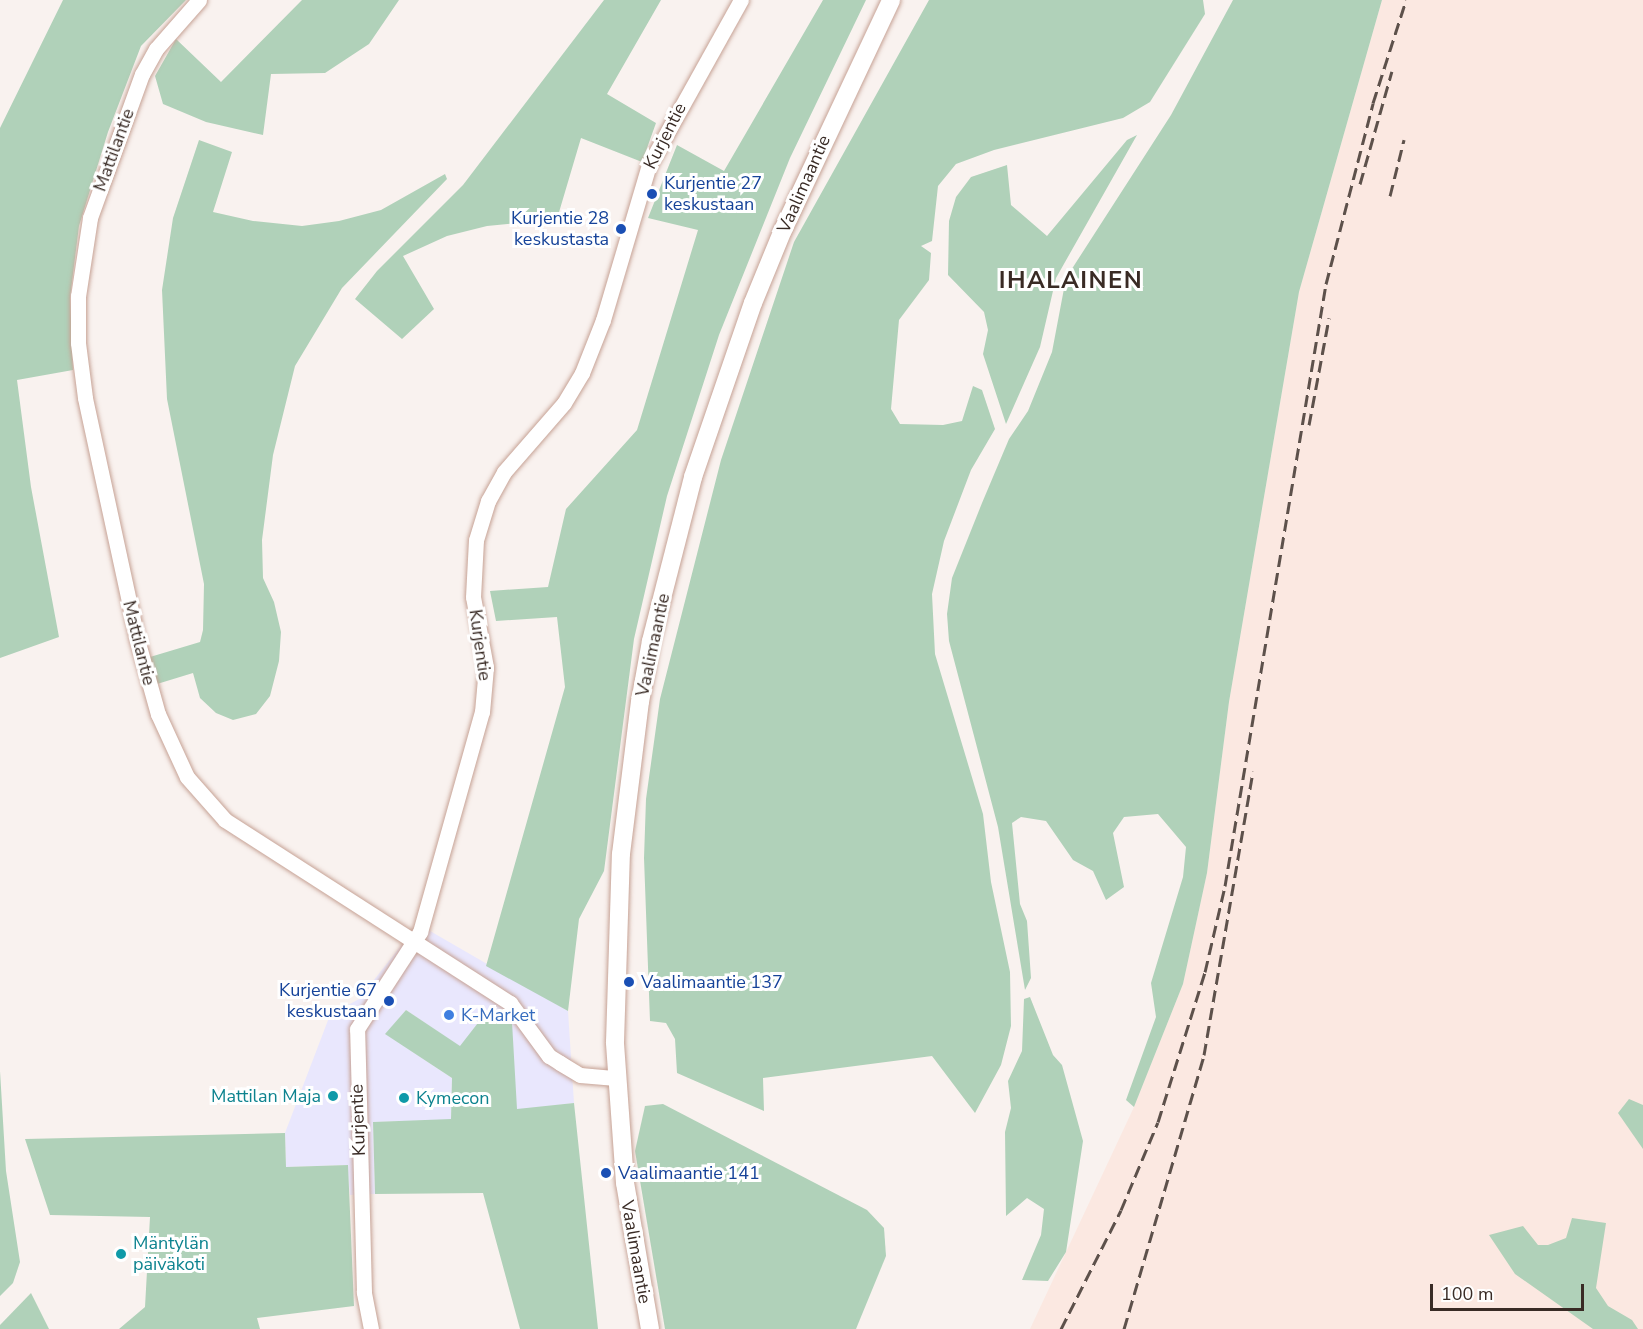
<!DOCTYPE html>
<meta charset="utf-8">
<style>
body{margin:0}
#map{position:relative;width:1643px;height:1329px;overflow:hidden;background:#f9f2ef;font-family:"Nunito Sans",sans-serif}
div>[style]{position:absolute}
.commercial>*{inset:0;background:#e9e7fd}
.built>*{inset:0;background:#fbe8e1}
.green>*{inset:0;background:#b0d1b9}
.roads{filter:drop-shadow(0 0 2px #c6a295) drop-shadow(0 0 2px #c6a295)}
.minor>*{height:15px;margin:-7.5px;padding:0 7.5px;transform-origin:7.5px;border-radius:7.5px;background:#fff}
.major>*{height:18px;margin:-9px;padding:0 9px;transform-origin:9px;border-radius:9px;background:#fff}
.rail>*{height:3px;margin-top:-1.5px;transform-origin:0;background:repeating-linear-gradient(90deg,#5d514b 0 12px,transparent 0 18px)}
.dots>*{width:16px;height:16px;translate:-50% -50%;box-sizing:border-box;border:3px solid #fff;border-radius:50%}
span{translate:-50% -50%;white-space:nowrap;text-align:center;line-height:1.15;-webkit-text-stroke:6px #fff;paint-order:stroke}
.street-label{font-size:18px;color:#392b25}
.transit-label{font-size:18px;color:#164399}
.left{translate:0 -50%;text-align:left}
.right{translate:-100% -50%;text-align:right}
.shop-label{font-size:18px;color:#366cbe}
.culture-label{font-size:18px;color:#0d838f}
.district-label{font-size:24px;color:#392b25;font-weight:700;letter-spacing:1.5px}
.scale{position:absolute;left:1430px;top:1284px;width:154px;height:27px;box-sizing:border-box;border:3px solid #392b25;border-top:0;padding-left:8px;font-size:18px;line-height:21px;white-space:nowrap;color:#392b25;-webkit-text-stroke:4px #fff;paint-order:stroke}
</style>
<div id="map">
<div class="commercial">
<div style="clip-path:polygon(418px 924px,568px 1011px,574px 1103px,517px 1110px,488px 1010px,460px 1047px,406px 1010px,386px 1034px,452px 1078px,451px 1120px,373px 1122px,375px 1194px,350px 1195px,347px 1165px,286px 1167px,285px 1133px,330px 1015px,359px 999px)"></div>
</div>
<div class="built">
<div style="clip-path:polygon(1382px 0,1643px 0,1643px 1329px,1030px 1329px,1134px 1107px,1183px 984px,1207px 873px,1229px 702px,1299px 292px)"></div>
</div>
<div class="green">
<div style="clip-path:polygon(63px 0,186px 0,141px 46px,108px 132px,79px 226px,70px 298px,73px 370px,17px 380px,31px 487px,59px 637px,0 658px,0 128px)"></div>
<div style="clip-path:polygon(302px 0,399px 0,369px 44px,325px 73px,271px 74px,263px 135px,206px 122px,163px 104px,155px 76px,176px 39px,221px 82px)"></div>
<div style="clip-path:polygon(604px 0,661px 0,607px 94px,656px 123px,642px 162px,581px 138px,557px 219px,487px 226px,447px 236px,403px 256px,434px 309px,402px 339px,355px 299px,377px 271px,463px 185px)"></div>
<div style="clip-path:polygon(823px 0,866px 0,790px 158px,719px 335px,667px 496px,634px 639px,604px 871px,579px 919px,568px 1011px,486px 966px,565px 687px,557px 617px,496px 621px,490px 591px,548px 587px,566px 509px,637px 430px,698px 230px,648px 218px,677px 145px,724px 171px)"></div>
<div style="clip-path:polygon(929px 0,1203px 0,1205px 14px,1150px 102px,1123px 118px,994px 150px,956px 164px,938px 186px,932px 241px,921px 246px,931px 253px,929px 280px,899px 320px,891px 409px,900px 424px,943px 425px,962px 421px,973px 386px,982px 390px,995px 429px,971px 470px,944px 541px,932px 594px,935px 654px,983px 814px,991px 882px,1010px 972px,1011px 1026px,1001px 1065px,975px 1113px,932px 1056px,763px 1078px,764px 1111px,677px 1073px,675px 1039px,666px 1023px,650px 1021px,644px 858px,646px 799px,660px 699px,721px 460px,794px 242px)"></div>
<div style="clip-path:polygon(1233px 0,1382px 0,1299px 292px,1229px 702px,1207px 873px,1183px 984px,1134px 1107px,1126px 1100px,1156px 1017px,1151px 983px,1183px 877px,1186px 847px,1158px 814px,1124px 817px,1113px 833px,1124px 887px,1106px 900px,1093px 871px,1073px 860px,1046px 821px,1021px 817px,1012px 823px,1020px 904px,1027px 921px,1031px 978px,1025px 990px,998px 827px,949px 641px,947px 614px,952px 578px,982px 503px,1009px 439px,1028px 411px,1052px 352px,1066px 278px,1171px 115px)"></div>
<div style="clip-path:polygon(1137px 135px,1056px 278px,1040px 347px,1006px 424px,983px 354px,988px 330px,984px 312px,948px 275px,949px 221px,956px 197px,971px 177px,1007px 165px,1011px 205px,1047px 236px,1127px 140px)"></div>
<div style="clip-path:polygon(199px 140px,232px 152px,213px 212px,253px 221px,302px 226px,339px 221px,381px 210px,445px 174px,447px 179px,342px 288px,295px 366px,273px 455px,262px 540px,263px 578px,274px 602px,281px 632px,279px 661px,270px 696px,256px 714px,233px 720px,216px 713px,200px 698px,193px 673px,157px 684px,150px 657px,200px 642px,203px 630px,204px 584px,167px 399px,162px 290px,173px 218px)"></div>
<div style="clip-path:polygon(1030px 997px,1053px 1055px,1062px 1065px,1083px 1141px,1066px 1252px,1048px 1281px,1022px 1280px,1041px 1235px,1044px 1209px,1027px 1198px,1006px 1216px,1005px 1132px,1011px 1108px,1008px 1081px,1022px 1051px,1024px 999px)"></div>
<div style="clip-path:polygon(406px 1010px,460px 1046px,488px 1010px,512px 1022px,517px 1109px,574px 1103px,598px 1329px,520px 1329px,483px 1193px,375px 1194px,373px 1122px,451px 1119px,452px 1078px,385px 1034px)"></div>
<div style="clip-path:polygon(0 1071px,6px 1171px,20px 1262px,13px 1283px,0 1296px)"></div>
<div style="clip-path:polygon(1629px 1099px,1643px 1105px,1643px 1149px,1618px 1113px)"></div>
<div style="clip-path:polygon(663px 1104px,867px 1210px,884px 1228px,886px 1256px,856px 1329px,665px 1329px,635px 1151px,645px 1106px)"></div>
<div style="clip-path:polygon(285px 1133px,286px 1167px,348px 1165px,354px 1306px,257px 1318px,260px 1329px,119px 1329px,145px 1307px,150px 1217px,50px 1215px,25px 1139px)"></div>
<div style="clip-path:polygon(1572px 1218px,1606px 1223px,1596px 1288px,1608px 1306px,1632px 1320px,1638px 1329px,1593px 1329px,1515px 1274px,1489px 1235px,1523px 1226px,1538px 1245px,1548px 1245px,1566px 1238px)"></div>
<div style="clip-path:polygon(31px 1293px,49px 1329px,0 1329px,0 1325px)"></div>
</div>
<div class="roads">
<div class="minor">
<div style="left:199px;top:0;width:65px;rotate:131.3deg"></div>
<div style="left:156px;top:49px;width:29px;rotate:119deg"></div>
<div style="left:142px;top:74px;width:153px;rotate:109.9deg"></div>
<div style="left:90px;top:218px;width:79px;rotate:98.7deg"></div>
<div style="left:78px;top:296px;width:47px;rotate:90deg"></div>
<div style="left:78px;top:343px;width:55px;rotate:82.7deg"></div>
<div style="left:85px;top:398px;width:247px;rotate:77.8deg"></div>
<div style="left:137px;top:639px;width:78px;rotate:74.4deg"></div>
<div style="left:158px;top:714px;width:69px;rotate:65.3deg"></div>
<div style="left:187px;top:777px;width:57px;rotate:48.5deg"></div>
<div style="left:225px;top:820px;width:339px;rotate:32.7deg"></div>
<div style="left:510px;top:1003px;width:66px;rotate:53.7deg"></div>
<div style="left:549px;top:1056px;width:13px;rotate:32deg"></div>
<div style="left:560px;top:1063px;width:23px;rotate:31deg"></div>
<div style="left:580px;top:1075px;width:36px;rotate:5deg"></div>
<div style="left:371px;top:1329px;width:38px;rotate:-101deg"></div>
<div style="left:364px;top:1292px;width:263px;rotate:-91.5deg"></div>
<div style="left:357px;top:1029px;width:116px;rotate:-57deg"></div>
<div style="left:420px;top:932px;width:229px;rotate:-74.3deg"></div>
<div style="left:482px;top:712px;width:45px;rotate:-84.9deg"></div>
<div style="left:486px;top:667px;width:71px;rotate:-100.5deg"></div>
<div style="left:473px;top:597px;width:57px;rotate:-87deg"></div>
<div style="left:476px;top:540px;width:41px;rotate:-72.9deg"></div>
<div style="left:488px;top:501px;width:33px;rotate:-61deg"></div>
<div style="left:504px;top:472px;width:91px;rotate:-49deg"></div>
<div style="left:564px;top:403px;width:35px;rotate:-59deg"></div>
<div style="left:582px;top:373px;width:57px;rotate:-68.4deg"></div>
<div style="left:603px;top:320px;width:162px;rotate:-73.5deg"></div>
<div style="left:649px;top:165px;width:189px;rotate:-60.9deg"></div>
</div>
<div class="major">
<div style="left:650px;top:1329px;width:148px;rotate:-99.7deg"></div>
<div style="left:625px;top:1183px;width:141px;rotate:-94.1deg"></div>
<div style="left:615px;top:1042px;width:188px;rotate:-88.2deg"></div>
<div style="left:621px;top:854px;width:153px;rotate:-82.9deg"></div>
<div style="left:640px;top:702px;width:62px;rotate:-79.8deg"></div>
<div style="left:651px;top:641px;width:169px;rotate:-75.6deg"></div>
<div style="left:693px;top:477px;width:184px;rotate:-71deg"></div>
<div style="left:753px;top:303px;width:79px;rotate:-67.7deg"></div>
<div style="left:783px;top:230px;width:254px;rotate:-64.8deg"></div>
</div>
</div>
<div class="rail">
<div style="left:1360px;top:184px;width:117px;rotate:-74.2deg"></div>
<div style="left:1390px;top:196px;width:58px;rotate:-76deg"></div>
<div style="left:1309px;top:425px;width:109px;rotate:-79.4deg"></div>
<div style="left:1061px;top:1329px;width:133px;rotate:-63.2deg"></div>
<div style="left:1121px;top:1210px;width:95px;rotate:-67.2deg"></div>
<div style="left:1158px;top:1122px;width:157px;rotate:-72.6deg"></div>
<div style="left:1205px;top:972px;width:88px;rotate:-76.9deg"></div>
<div style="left:1225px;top:886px;width:610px;rotate:-80.48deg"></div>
<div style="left:1326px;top:284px;width:187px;rotate:-75.4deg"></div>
<div style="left:1373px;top:103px;width:108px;rotate:-72.2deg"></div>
<div style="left:1124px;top:1329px;width:285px;rotate:-73.7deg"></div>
<div style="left:1204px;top:1055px;width:288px;rotate:-80.2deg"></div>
</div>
<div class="dots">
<div style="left:652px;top:194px;background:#1a4fb4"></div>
<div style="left:621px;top:229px;background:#1a4fb4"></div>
<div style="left:629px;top:982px;background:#1a4fb4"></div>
<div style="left:389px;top:1001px;background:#1a4fb4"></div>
<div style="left:449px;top:1015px;background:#3f7fe0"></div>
<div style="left:333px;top:1096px;background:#0f9aa8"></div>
<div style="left:404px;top:1098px;background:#0f9aa8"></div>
<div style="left:606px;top:1173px;background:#1a4fb4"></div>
<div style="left:121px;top:1254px;background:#0f9aa8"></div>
</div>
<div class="street-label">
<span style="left:665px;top:136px;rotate:-63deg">Kurjentie</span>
<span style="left:114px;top:150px;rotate:-70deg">Mattilantie</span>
<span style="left:804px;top:184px;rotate:-66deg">Vaalimaantie</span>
<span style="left:139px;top:643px;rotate:76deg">Mattilantie</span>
<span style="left:480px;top:645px;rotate:82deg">Kurjentie</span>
<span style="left:653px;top:645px;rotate:-78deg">Vaalimaantie</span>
<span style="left:358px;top:1120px;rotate:-92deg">Kurjentie</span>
<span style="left:636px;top:1252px;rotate:80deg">Vaalimaantie</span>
</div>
<div class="transit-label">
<span class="left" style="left:664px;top:194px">Kurjentie 27<br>keskustaan</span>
<span class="right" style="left:609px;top:229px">Kurjentie 28<br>keskustasta</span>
<span class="left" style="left:641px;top:982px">Vaalimaantie 137</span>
<span class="right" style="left:377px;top:1001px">Kurjentie 67<br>keskustaan</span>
<span class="left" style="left:618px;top:1173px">Vaalimaantie 141</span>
</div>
<div class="shop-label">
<span class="left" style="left:461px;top:1015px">K-Market</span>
</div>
<div class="culture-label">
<span class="right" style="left:321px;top:1096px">Mattilan Maja</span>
<span class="left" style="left:416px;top:1098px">Kymecon</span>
<span class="left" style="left:133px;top:1254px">Mäntylän<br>päiväkoti</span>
</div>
<div class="district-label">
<span style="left:1071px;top:281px">IHALAINEN</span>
</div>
<div class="scale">100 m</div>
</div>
